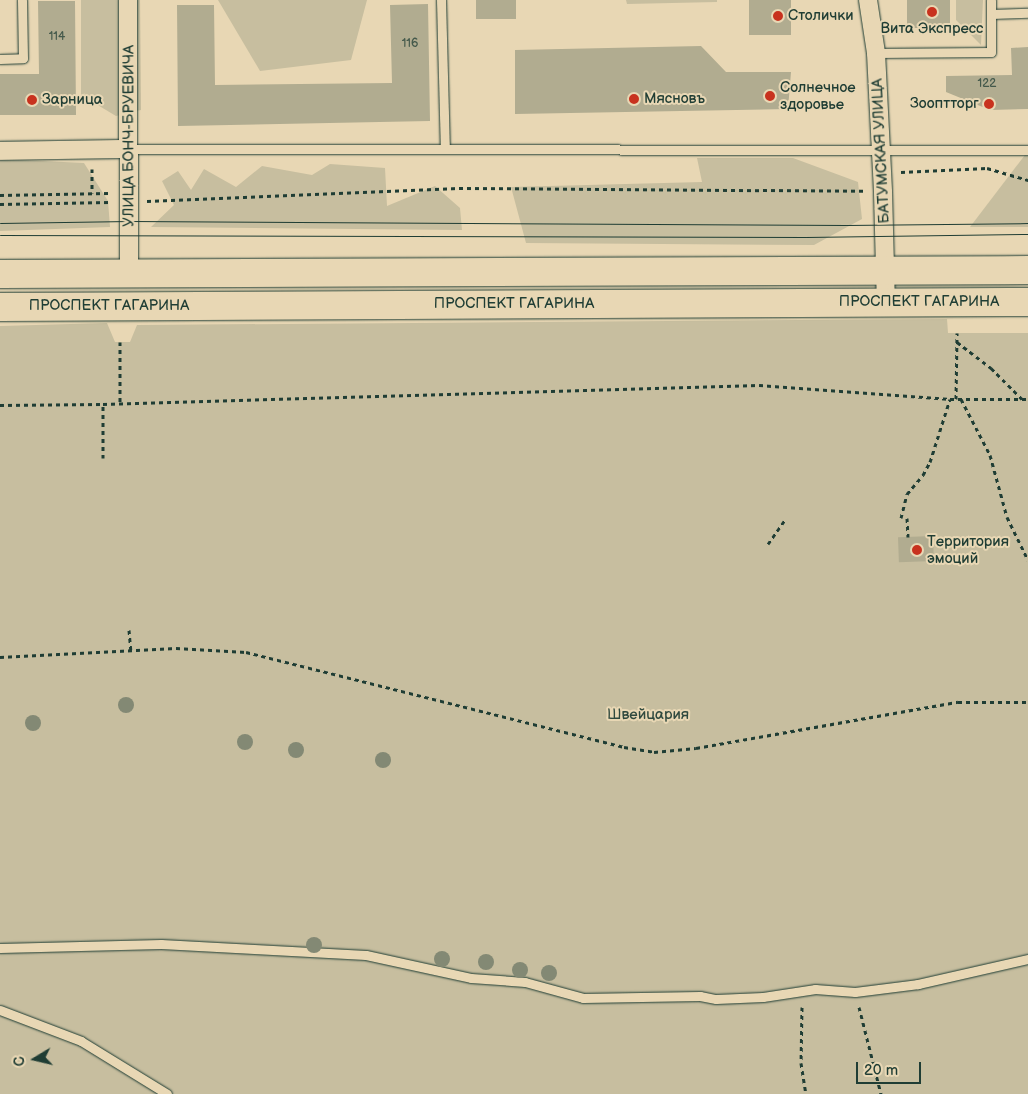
<!DOCTYPE html>
<meta charset="utf-8">
<style>
body{margin:0}
#map{position:relative;width:1028px;height:1094px;overflow:hidden;background:#e8d7b4;font-family:"Balsamiq Sans",sans-serif}
div>[style]{position:absolute}
.green>*{inset:0;background:#c7be9f}
.building>*{inset:0;background:#b1ac90;transform-origin:0 0}
.path>*{height:3px;margin-top:-1.5px;transform-origin:0;background:repeating-linear-gradient(90deg,#1f3d34 0 4px,transparent 0 8px)}
.roads{filter:drop-shadow(0 0 1px #1f3d34) drop-shadow(0 0 1px #1f3d34)}
.lane>*{height:9px;margin:-4.5px;padding:0 4.5px;transform-origin:4.5px;border-radius:4.5px;background:#e8d7b4}
.street>*{height:18px;margin:-9px;padding:0 9px;transform-origin:9px;border-radius:9px;background:#e8d7b4}
.primary>*{height:28px;margin:-14px;padding:0 14px;transform-origin:14px;border-radius:14px;background:#e8d7b4}
.tram>*{height:1px;margin:-0.5px;padding:0 0.5px;transform-origin:0.5px;border-radius:0.5px;background:#1f3d34}
.trees>*{width:16px;height:16px;margin:-8px;border-radius:50%;background:#838974}
.dots>*{width:14px;height:14px;translate:-50% -50%;box-sizing:border-box;border:2px solid #e8d7b4;border-radius:50%}
span{translate:-50% -50%;white-space:nowrap;text-align:center;line-height:1.15;-webkit-text-stroke:4px #e8d7b4;paint-order:stroke}
.number-label{font-size:12px;color:#44594b}
.number-label span{-webkit-text-stroke-width:0}
.poi-label{font-size:15px;color:#1f3d34}
.left{translate:0 -50%;text-align:left}
.right{translate:-100% -50%;text-align:right}
.street-label{font-size:15px;color:#1f3d34}
.park-label{font-size:15px;color:#304a3f}
.north{position:absolute;left:10px;top:1034px;width:50px;height:50px;-webkit-text-stroke:4px #e8d7b4;paint-order:stroke;rotate:261deg;font-size:14px;font-weight:700;line-height:20px;text-align:center;color:#1f3d34}
.north::after{content:'';display:block;margin:auto;width:18px;height:22px;background:#1f3d34;clip-path:polygon(50% 0,100% 100%,50% 72%,0 100%)}
.scale{position:absolute;left:856px;top:1062px;width:65px;height:22px;box-sizing:border-box;border:2px solid #1f3d34;border-top:0;padding-left:6px;font-size:15px;line-height:18px;white-space:nowrap;color:#1f3d34;-webkit-text-stroke:4px #e8d7b4;paint-order:stroke}
</style>
<div id="map">
<div class="green">
<div style="clip-path:polygon(81px 0,140px 0,141px 110px,116px 116px,81px 95px)"></div>
<div style="clip-path:polygon(218px 0,367px 0,351px 60px,260px 71px)"></div>
<div style="clip-path:polygon(626px 0,717px 0,717px 2px,627px 4px)"></div>
<div style="clip-path:polygon(956px 0,983px 0,981px 45px,956px 20px)"></div>
<div style="clip-path:polygon(1028px 151px,1028px 227px,970px 227px)"></div>
<div style="clip-path:polygon(697px 158px,793px 158px,858px 182px,862px 219px,814px 245px,526px 243px,511px 187px,702px 182px)"></div>
<div style="clip-path:polygon(0 159px,84px 163px,108px 201px,110px 227px,0 231px)"></div>
<div style="clip-path:polygon(330px 164px,385px 168px,387px 206px,435px 186px,460px 208px,462px 230px,151px 227px,174px 205px,162px 181px,178px 171px,191px 190px,204px 169px,236px 187px,262px 166px,312px 175px)"></div>
<div style="clip-path:polygon(947px 319px,948px 333px,1028px 333px,1028px 1094px,0 1094px,0 326px,107px 323px,115px 342px,130px 342px,137px 325px)"></div>
</div>
<div class="building">
<div style="left:476px;top:0;width:40px;height:19px"></div>
<div style="left:749px;top:0;width:42px;height:35px"></div>
<div style="left:907px;top:0;width:43px;height:28px"></div>
<div style="clip-path:polygon(38px 1px,75px 1px,76px 115px,0 115px,0 74px,39px 74px)"></div>
<div style="clip-path:polygon(428px 4px,430px 121px,178px 126px,177px 5px,214px 5px,215px 85px,392px 83px,390px 5px)"></div>
<div style="clip-path:polygon(701px 46px,726px 72px,791px 72px,788px 109px,515px 114px,515px 50px)"></div>
<div style="clip-path:polygon(1028px 47px,1028px 109px,990px 110px,946px 92px,946px 76px,1012px 75px,1011px 48px)"></div>
<div style="left:933px;top:536px;width:25px;height:35px;rotate:88deg"></div>
</div>
<div class="path">
<div style="left:92px;top:169px;width:24px;rotate:90deg"></div>
<div style="left:901px;top:172px;width:86px;rotate:-2.7deg"></div>
<div style="left:987px;top:168px;width:43px;rotate:16.3deg"></div>
<div style="left:0;top:195px;width:109px;rotate:-1.1deg"></div>
<div style="left:147px;top:201px;width:312px;rotate:-2.4deg"></div>
<div style="left:459px;top:188px;width:406px;rotate:0.4deg"></div>
<div style="left:0;top:204px;width:110px;rotate:-1deg"></div>
<div style="left:120px;top:342px;width:62px;rotate:90deg"></div>
<div style="left:957px;top:342px;width:43px;rotate:37.4deg"></div>
<div style="left:991px;top:368px;width:44px;rotate:45deg"></div>
<div style="left:956px;top:399px;width:66px;rotate:-89.1deg"></div>
<div style="left:961px;top:399px;width:63px;rotate:62.6deg"></div>
<div style="left:990px;top:455px;width:64px;rotate:74.7deg"></div>
<div style="left:1007px;top:517px;width:48px;rotate:64deg"></div>
<div style="left:0;top:405px;width:103px;rotate:-0.6deg"></div>
<div style="left:103px;top:404px;width:656px;rotate:-1.66deg"></div>
<div style="left:759px;top:385px;width:192px;rotate:4.2deg"></div>
<div style="left:950px;top:399px;width:78px"></div>
<div style="left:103px;top:458px;width:54px;rotate:-90deg"></div>
<div style="left:901px;top:518px;width:25px;rotate:-76deg"></div>
<div style="left:907px;top:494px;width:25px;rotate:-50deg"></div>
<div style="left:923px;top:475px;width:15px;rotate:-62deg"></div>
<div style="left:930px;top:462px;width:66px;rotate:-72.4deg"></div>
<div style="left:907px;top:518px;width:19px;rotate:87deg"></div>
<div style="left:768px;top:544px;width:29px;rotate:-55deg"></div>
<div style="left:129px;top:630px;width:21px;rotate:85deg"></div>
<div style="left:0;top:657px;width:176px;rotate:-2.9deg"></div>
<div style="left:176px;top:648px;width:70px;rotate:3.3deg"></div>
<div style="left:246px;top:652px;width:390px;rotate:14.1deg"></div>
<div style="left:624px;top:747px;width:30px;rotate:9deg"></div>
<div style="left:654px;top:752px;width:42px;rotate:-5.4deg"></div>
<div style="left:696px;top:748px;width:266px;rotate:-10deg"></div>
<div style="left:958px;top:702px;width:70px"></div>
<div style="left:802px;top:1007px;width:56px;rotate:91deg"></div>
<div style="left:801px;top:1063px;width:31px;rotate:81deg"></div>
<div style="left:859px;top:1007px;width:90px;rotate:75.8deg"></div>
</div>
<div class="roads">
<div class="lane">
<div style="left:441px;top:0;width:149px;rotate:88.5deg"></div>
<div style="left:991px;top:14px;width:37px;rotate:-2deg"></div>
<div style="left:876px;top:53px;width:115px;rotate:-0.5deg"></div>
<div style="left:991px;top:52px;width:52px;rotate:-90deg"></div>
<div style="left:0;top:59px;width:23px;rotate:-2deg"></div>
<div style="left:23px;top:58px;width:58px;rotate:-91deg"></div>
<div style="left:128px;top:149px;width:900px;rotate:0.06deg"></div>
<div style="left:0;top:948px;width:161px;rotate:-1.4deg"></div>
<div style="left:161px;top:944px;width:205px;rotate:3.1deg"></div>
<div style="left:366px;top:955px;width:107px;rotate:12.4deg"></div>
<div style="left:471px;top:978px;width:54px;rotate:4.2deg"></div>
<div style="left:525px;top:982px;width:60px;rotate:15.4deg"></div>
<div style="left:583px;top:998px;width:117px;rotate:-1deg"></div>
<div style="left:700px;top:996px;width:16px;rotate:11deg"></div>
<div style="left:716px;top:999px;width:47px;rotate:-2.4deg"></div>
<div style="left:763px;top:997px;width:53px;rotate:-8.7deg"></div>
<div style="left:815px;top:989px;width:40px;rotate:4.3deg"></div>
<div style="left:855px;top:992px;width:64px;rotate:-7.2deg"></div>
<div style="left:918px;top:984px;width:113px;rotate:-12.8deg"></div>
<div style="left:0;top:1010px;width:87px;rotate:20.9deg"></div>
<div style="left:81px;top:1041px;width:101px;rotate:31.6deg"></div>
</div>
<div class="street">
<div style="left:128px;top:0;width:272px;rotate:89.8deg"></div>
<div style="left:868px;top:0;width:54px;rotate:81.4deg"></div>
<div style="left:876px;top:53px;width:139px;rotate:87.1deg"></div>
<div style="left:883px;top:192px;width:111px;rotate:88.5deg"></div>
<div style="left:0;top:151px;width:128px;rotate:-0.9deg"></div>
</div>
<div class="primary">
<div style="left:0;top:274px;width:1028px;rotate:-0.22deg"></div>
<div style="left:0;top:307px;width:1028px;rotate:-0.28deg"></div>
</div>
</div>
<div class="tram">
<div style="left:0;top:223px;width:129px;rotate:-0.9deg"></div>
<div style="left:129px;top:221px;width:717px;rotate:0.32deg"></div>
<div style="left:846px;top:225px;width:182px;rotate:-0.6deg"></div>
<div style="left:0;top:235px;width:806px;rotate:0.14deg"></div>
<div style="left:806px;top:237px;width:222px;rotate:-0.8deg"></div>
</div>
<div class="trees">
<div style="left:126px;top:705px"></div>
<div style="left:33px;top:723px"></div>
<div style="left:245px;top:742px"></div>
<div style="left:296px;top:750px"></div>
<div style="left:383px;top:760px"></div>
<div style="left:314px;top:945px"></div>
<div style="left:442px;top:959px"></div>
<div style="left:486px;top:962px"></div>
<div style="left:520px;top:970px"></div>
<div style="left:549px;top:973px"></div>
</div>
<div class="dots">
<div style="left:932px;top:12px;background:#c8321e"></div>
<div style="left:778px;top:16px;background:#c8321e"></div>
<div style="left:770px;top:96px;background:#c8321e"></div>
<div style="left:634px;top:99px;background:#c8321e"></div>
<div style="left:32px;top:100px;background:#c8321e"></div>
<div style="left:989px;top:104px;background:#c8321e"></div>
<div style="left:917px;top:550px;background:#c8321e"></div>
</div>
<div class="number-label">
<span style="left:57px;top:37px">114</span>
<span style="left:410px;top:44px">116</span>
<span style="left:987px;top:84px">122</span>
</div>
<div class="poi-label">
<span class="left" style="left:788px;top:16px">Столички</span>
<span style="left:932px;top:29px">Вита Экспресс</span>
<span class="left" style="left:780px;top:96px">Солнечное<br>здоровье</span>
<span class="left" style="left:644px;top:99px">Мясновъ</span>
<span class="left" style="left:42px;top:100px">Зарница</span>
<span class="right" style="left:979px;top:104px">Зооптторг</span>
<span class="left" style="left:927px;top:550px">Территория<br>эмоций</span>
</div>
<div class="street-label">
<span style="left:129px;top:136px;rotate:-90deg">УЛИЦА БОНЧ-БРУЕВИЧА</span>
<span style="left:881px;top:151px;rotate:-93deg">БАТУМСКАЯ УЛИЦА</span>
<span style="left:919px;top:302px">ПРОСПЕКТ ГАГАРИНА</span>
<span style="left:514px;top:304px">ПРОСПЕКТ ГАГАРИНА</span>
<span style="left:109px;top:306px">ПРОСПЕКТ ГАГАРИНА</span>
</div>
<div class="park-label">
<span style="left:648px;top:715px">Швейцария</span>
</div>
<div class="north">С</div>
<div class="scale">20 m</div>
</div>
